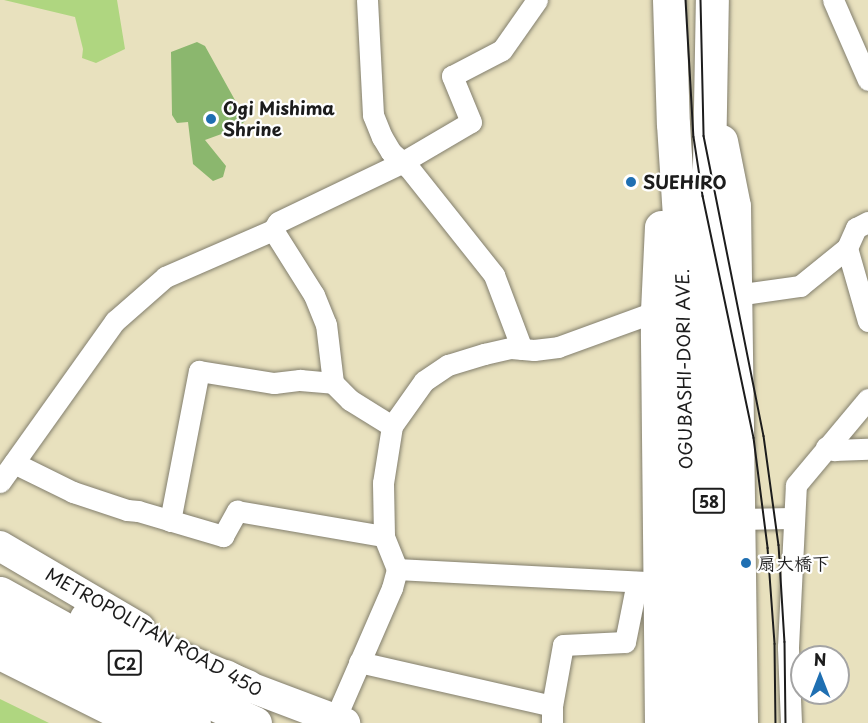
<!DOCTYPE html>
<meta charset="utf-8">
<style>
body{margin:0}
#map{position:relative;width:868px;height:723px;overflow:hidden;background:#e8e1be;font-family:"Playpen Sans","Klee One",sans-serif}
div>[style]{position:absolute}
.green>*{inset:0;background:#afd680}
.forest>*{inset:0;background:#8bb76e}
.roads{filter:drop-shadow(0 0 2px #827e6d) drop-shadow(0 0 2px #827e6d)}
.street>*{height:21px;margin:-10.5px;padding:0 10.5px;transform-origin:10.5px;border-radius:10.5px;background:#fff}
.secondary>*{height:30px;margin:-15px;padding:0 15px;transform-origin:15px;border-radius:15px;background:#fff}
.primary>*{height:33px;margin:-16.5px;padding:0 16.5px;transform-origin:16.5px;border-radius:16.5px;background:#fff}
.highway>*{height:33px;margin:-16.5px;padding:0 16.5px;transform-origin:16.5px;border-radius:16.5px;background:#fff}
.tram>*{height:1.5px;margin:-0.75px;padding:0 0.75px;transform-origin:0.75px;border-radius:0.75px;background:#1c1c1c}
.dots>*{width:16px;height:16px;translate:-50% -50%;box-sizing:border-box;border:3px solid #fff;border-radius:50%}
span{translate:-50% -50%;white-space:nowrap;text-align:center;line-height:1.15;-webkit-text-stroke:4.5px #fff;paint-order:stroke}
.shield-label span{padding:2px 4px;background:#fff;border:2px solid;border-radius:4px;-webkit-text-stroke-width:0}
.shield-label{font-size:16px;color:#1c1c1c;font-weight:700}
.poi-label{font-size:18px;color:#1c1c1c;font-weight:700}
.left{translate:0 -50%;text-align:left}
.street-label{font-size:18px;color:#1c1c1c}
.north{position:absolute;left:790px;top:645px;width:60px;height:60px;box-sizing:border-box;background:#fff;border:2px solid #a4a4a4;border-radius:50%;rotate:0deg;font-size:16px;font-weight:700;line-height:24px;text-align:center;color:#1c1c1c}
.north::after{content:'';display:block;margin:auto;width:21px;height:27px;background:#1f6fb2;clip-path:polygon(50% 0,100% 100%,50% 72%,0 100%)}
</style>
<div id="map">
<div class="green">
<div style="clip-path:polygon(4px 0,117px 0,125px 49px,96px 63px,82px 58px,83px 49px,75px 17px)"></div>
<div style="clip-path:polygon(0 699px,49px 723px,0 723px)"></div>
</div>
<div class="forest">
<div style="clip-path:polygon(197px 42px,205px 46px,246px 120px,238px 128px,205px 140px,226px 166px,223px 177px,213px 181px,193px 164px,188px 122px,177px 123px,172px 115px,171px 52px)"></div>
</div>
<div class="roads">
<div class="street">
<div style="left:367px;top:0;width:115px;rotate:87deg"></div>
<div style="left:373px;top:115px;width:24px;rotate:68deg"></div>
<div style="left:382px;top:137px;width:17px;rotate:59deg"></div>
<div style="left:391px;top:152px;width:24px;rotate:42deg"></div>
<div style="left:409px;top:168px;width:137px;rotate:51.5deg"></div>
<div style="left:494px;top:275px;width:79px;rotate:69.3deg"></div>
<div style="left:833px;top:0;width:87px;rotate:66.4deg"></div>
<div style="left:273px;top:230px;width:77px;rotate:57.8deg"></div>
<div style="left:314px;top:295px;width:31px;rotate:68deg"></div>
<div style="left:326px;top:324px;width:59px;rotate:83.2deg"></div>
<div style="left:333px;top:383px;width:24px;rotate:45deg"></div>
<div style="left:350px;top:400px;width:49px;rotate:31.8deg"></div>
<div style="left:847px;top:248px;width:76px;rotate:74deg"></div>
<div style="left:736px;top:295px;width:65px;rotate:-8deg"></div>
<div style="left:800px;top:286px;width:60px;rotate:-39deg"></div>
<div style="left:847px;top:248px;width:22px;rotate:-66deg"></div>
<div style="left:856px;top:228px;width:13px;rotate:-27deg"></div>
<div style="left:826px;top:447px;width:9px;rotate:21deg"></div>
<div style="left:834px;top:450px;width:34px;rotate:-2deg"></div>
<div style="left:14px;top:463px;width:66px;rotate:26.2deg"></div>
<div style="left:73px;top:492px;width:57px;rotate:18.4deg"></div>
<div style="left:127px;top:510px;width:11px;rotate:5deg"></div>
<div style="left:138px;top:511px;width:89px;rotate:16.4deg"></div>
<div style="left:223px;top:536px;width:29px;rotate:-61deg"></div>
<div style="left:237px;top:511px;width:149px;rotate:9.7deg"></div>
<div style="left:0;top:482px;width:198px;rotate:-54.5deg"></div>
<div style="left:115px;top:321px;width:67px;rotate:-41.3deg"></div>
<div style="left:165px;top:277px;width:118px;rotate:-23.5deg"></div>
<div style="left:273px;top:230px;width:9px;rotate:-58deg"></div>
<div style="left:278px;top:222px;width:136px;rotate:-25.6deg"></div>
<div style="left:401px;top:163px;width:81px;rotate:-30.4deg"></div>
<div style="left:471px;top:122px;width:50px;rotate:-112.4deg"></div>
<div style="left:452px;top:76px;width:56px;rotate:-27.5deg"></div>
<div style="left:502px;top:50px;width:61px;rotate:-55deg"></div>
<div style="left:736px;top:519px;width:58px;rotate:-1deg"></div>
<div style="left:170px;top:521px;width:153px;rotate:-79.1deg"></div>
<div style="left:199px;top:371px;width:76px;rotate:9.1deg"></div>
<div style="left:274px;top:383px;width:26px;rotate:-7deg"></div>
<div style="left:300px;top:380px;width:33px;rotate:5deg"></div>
<div style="left:397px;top:569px;width:263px;rotate:3deg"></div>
<div style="left:359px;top:662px;width:198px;rotate:12.8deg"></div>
<div style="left:335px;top:719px;width:143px;rotate:-66.5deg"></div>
<div style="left:392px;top:588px;width:20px;rotate:-75deg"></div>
<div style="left:397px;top:569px;width:35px;rotate:-112deg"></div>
<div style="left:384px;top:536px;width:53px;rotate:-91.1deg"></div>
<div style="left:383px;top:483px;width:58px;rotate:-81deg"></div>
<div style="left:392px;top:426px;width:55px;rotate:-54.6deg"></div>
<div style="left:424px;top:381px;width:29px;rotate:-34deg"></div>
<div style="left:448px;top:365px;width:38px;rotate:-17deg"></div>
<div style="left:484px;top:354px;width:28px;rotate:-13deg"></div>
<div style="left:511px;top:348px;width:23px;rotate:5deg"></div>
<div style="left:534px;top:350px;width:24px;rotate:-7deg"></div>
<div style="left:558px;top:347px;width:105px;rotate:-20deg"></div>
<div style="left:552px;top:723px;width:17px;rotate:-90deg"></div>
<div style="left:552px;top:706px;width:62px;rotate:-79.8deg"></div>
<div style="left:563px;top:645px;width:62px;rotate:-2.8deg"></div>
<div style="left:625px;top:642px;width:61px;rotate:-78.7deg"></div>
<div style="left:791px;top:723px;width:76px;rotate:-92.3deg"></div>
<div style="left:788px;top:647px;width:162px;rotate:-87.2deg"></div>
<div style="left:796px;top:485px;width:112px;rotate:-50.1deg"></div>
</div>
<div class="secondary">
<div style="left:0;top:546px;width:162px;rotate:30.4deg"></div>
<div style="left:226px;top:675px;width:24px;rotate:28deg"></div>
<div style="left:247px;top:686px;width:105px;rotate:20.7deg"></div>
</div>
<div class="primary">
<div style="left:669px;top:0;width:124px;rotate:88.2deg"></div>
<div style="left:673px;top:124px;width:156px;rotate:86.3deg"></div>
<div style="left:683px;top:280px;width:443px;rotate:89.4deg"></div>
<div style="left:721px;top:141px;width:66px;rotate:78.7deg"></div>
<div style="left:734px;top:206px;width:517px;rotate:89.22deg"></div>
<div style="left:661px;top:723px;width:412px;rotate:-90.6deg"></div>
<div style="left:657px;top:311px;width:84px;rotate:-87.3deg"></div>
<div style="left:711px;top:723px;width:444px;rotate:-90.5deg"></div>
<div style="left:707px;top:279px;width:279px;rotate:-89deg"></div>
</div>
<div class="highway">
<div style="left:0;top:593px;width:146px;rotate:29deg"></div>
<div style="left:128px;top:664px;width:140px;rotate:24.9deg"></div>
<div style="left:86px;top:618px;width:175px;rotate:22.9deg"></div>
<div style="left:0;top:625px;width:132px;rotate:27.9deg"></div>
<div style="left:117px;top:687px;width:85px;rotate:25.1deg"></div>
<div style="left:0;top:653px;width:157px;rotate:26.6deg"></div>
</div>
</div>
<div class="tram">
<div style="left:686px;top:0;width:137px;rotate:86.7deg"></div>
<div style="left:694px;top:137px;width:60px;rotate:81.3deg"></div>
<div style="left:703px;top:196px;width:247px;rotate:78.1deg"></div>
<div style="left:754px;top:438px;width:111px;rotate:82.7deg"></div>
<div style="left:768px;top:548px;width:96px;rotate:85.8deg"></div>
<div style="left:775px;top:644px;width:79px;rotate:89.3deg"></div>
<div style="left:701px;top:0;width:136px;rotate:88.7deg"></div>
<div style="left:704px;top:136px;width:306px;rotate:78.7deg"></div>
<div style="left:764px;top:436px;width:110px;rotate:82.2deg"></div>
<div style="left:779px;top:545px;width:97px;rotate:86.5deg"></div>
<div style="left:785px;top:642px;width:81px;rotate:89.3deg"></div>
</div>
<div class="dots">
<div style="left:211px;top:119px;background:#1f6fb2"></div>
<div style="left:631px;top:182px;background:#1f6fb2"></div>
<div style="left:746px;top:563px;background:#1f6fb2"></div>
</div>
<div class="shield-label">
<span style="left:709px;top:501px">58</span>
<span style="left:125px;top:663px">C2</span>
</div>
<div class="poi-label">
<span class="left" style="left:223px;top:119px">Ogi Mishima<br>Shrine</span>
<span class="left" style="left:643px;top:182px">SUEHIRO</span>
<span class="left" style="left:758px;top:563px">扇大橋下</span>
</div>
<div class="street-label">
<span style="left:684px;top:369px;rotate:-91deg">OGUBASHI-DORI AVE.</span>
<span style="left:154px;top:632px;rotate:29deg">METROPOLITAN ROAD 450</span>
</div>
<div class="north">N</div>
</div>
